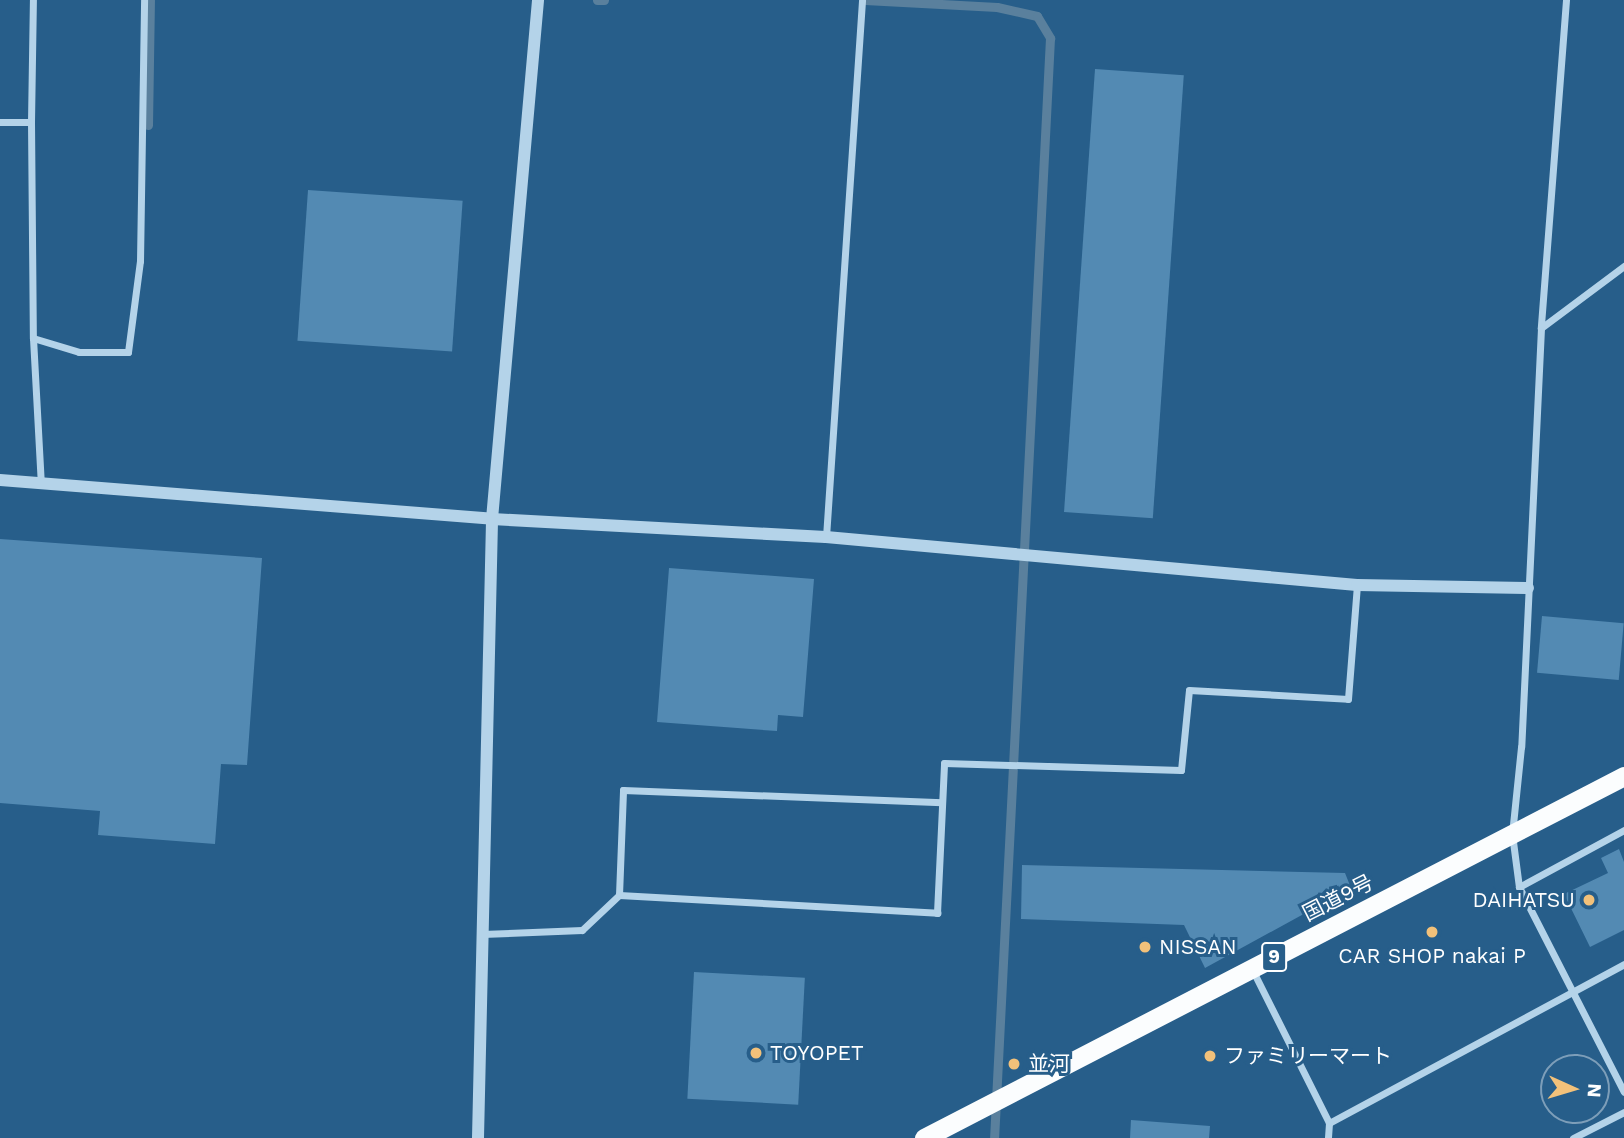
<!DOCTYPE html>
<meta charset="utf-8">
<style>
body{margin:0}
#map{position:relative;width:1624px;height:1138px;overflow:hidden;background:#275e8a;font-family:"Work Sans","Noto Sans JP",sans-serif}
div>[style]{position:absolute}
.stream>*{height:9px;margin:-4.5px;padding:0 4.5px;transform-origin:4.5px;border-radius:4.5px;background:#5a809d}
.building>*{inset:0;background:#538ab3;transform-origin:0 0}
.minor>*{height:7px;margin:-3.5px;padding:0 3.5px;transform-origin:3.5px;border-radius:3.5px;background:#b4d3e9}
.tertiary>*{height:12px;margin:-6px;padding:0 6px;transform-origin:6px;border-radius:6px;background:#b4d3e9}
.trunk>*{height:19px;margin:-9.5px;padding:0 9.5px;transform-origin:9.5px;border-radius:9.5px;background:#fbfdfe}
.dots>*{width:19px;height:19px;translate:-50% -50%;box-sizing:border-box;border:4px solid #275e8a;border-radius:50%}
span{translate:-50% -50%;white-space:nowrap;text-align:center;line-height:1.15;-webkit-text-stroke:6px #275e8a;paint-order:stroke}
.shield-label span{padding:2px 5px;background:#275e8a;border:2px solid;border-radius:5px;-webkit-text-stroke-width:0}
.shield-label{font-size:19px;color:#fff;font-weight:700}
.street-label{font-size:21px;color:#fff}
.poi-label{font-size:21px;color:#fff}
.right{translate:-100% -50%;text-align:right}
.left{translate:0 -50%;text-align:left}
.north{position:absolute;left:1540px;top:1054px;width:70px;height:70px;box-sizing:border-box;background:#275e8a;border:2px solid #7d9eb9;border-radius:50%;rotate:94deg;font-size:19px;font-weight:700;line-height:28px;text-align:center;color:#fff}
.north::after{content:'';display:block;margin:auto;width:24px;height:32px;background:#f2c17a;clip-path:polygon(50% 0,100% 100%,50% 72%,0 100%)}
</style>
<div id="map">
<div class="stream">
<div style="left:597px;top:0;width:7px"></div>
<div style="left:865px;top:0;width:132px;rotate:3deg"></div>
<div style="left:997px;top:7px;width:41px;rotate:12.7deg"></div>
<div style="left:1037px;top:16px;width:26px;rotate:59deg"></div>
<div style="left:1050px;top:38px;width:1101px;rotate:92.91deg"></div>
<div style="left:148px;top:125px;width:125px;rotate:-89.1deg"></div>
</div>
<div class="building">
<div style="left:1095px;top:69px;width:89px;height:444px;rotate:4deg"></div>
<div style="left:308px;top:190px;width:155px;height:151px;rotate:4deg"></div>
<div style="clip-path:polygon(0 539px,262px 558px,247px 765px,221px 764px,215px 844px,98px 835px,100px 811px,0 803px)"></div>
<div style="clip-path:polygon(669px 568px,814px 579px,803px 717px,778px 715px,777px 731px,657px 722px)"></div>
<div style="left:1542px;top:616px;width:82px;height:57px;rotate:5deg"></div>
<div style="clip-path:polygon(1619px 849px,1624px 862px,1624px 930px,1590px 947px,1564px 894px,1608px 873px,1601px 858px)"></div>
<div style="clip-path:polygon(1022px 865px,1345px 873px,1351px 888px,1205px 968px,1184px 925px,1021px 919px)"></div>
<div style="left:694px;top:972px;width:111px;height:127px;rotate:3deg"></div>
<div style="clip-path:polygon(1131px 1120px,1210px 1126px,1209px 1138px,1130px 1138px)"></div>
</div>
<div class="minor">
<div style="left:1566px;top:0;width:329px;rotate:94.4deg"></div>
<div style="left:1541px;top:328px;width:419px;rotate:92.7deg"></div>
<div style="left:1521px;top:747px;width:87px;rotate:95.9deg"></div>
<div style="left:1512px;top:834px;width:53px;rotate:82.5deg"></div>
<div style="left:1519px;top:887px;width:230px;rotate:62.9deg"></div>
<div style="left:0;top:122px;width:31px"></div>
<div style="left:31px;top:122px;width:122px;rotate:-89.1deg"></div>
<div style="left:31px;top:122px;width:216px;rotate:89.5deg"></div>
<div style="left:33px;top:338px;width:146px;rotate:86.9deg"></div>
<div style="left:1541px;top:328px;width:104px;rotate:-36.8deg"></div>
<div style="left:33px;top:338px;width:48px;rotate:16.9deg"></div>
<div style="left:79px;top:352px;width:49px"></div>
<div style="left:128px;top:352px;width:92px;rotate:-82.5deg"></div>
<div style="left:140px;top:261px;width:261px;rotate:-89.1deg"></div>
<div style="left:826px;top:537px;width:538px;rotate:-86.16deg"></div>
<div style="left:1519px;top:887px;width:119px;rotate:-28.5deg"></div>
<div style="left:619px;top:895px;width:105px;rotate:-87.8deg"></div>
<div style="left:623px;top:790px;width:319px;rotate:2.2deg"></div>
<div style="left:482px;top:934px;width:100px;rotate:-2.3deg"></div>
<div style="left:582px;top:930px;width:51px;rotate:-43.4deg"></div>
<div style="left:619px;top:895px;width:319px;rotate:3.2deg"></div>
<div style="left:937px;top:913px;width:150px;rotate:-87.3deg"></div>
<div style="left:944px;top:763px;width:237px;rotate:1.7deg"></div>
<div style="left:1181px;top:770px;width:80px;rotate:-84.3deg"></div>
<div style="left:1189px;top:690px;width:159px;rotate:3.2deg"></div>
<div style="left:1348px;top:699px;width:114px;rotate:-85.5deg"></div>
<div style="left:1253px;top:971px;width:170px;rotate:63.4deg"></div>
<div style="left:1329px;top:1123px;width:15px;rotate:94deg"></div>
<div style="left:1329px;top:1123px;width:335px;rotate:-28.3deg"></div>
<div style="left:1573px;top:1138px;width:57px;rotate:-27deg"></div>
</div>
<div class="tertiary">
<div style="left:0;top:480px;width:494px;rotate:4.5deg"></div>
<div style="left:492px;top:519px;width:334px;rotate:3.1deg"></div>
<div style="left:826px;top:537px;width:533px;rotate:5.17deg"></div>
<div style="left:1357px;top:585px;width:171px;rotate:1deg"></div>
<div style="left:478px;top:1138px;width:619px;rotate:-88.7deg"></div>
<div style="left:492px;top:519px;width:521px;rotate:-84.93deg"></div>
</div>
<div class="trunk">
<div style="left:924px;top:1138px;width:788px;rotate:-27.35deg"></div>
</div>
<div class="dots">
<div style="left:1589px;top:900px;background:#f2c17a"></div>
<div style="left:1432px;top:932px;background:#f2c17a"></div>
<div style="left:1145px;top:947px;background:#f2c17a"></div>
<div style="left:756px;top:1053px;background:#f2c17a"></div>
<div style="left:1210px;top:1056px;background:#f2c17a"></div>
<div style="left:1014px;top:1064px;background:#f2c17a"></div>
</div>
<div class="shield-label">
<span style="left:1274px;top:957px">9</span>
</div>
<div class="street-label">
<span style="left:1338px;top:898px;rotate:-27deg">国道9号</span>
</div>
<div class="poi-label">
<span class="right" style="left:1575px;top:900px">DAIHATSU</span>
<span class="left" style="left:1159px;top:947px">NISSAN</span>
<span style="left:1432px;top:956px">CAR SHOP nakai P</span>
<span class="left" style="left:770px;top:1053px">TOYOPET</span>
<span class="left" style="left:1224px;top:1056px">ファミリーマート</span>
<span class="left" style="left:1028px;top:1064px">並河</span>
</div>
<div class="north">N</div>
</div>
